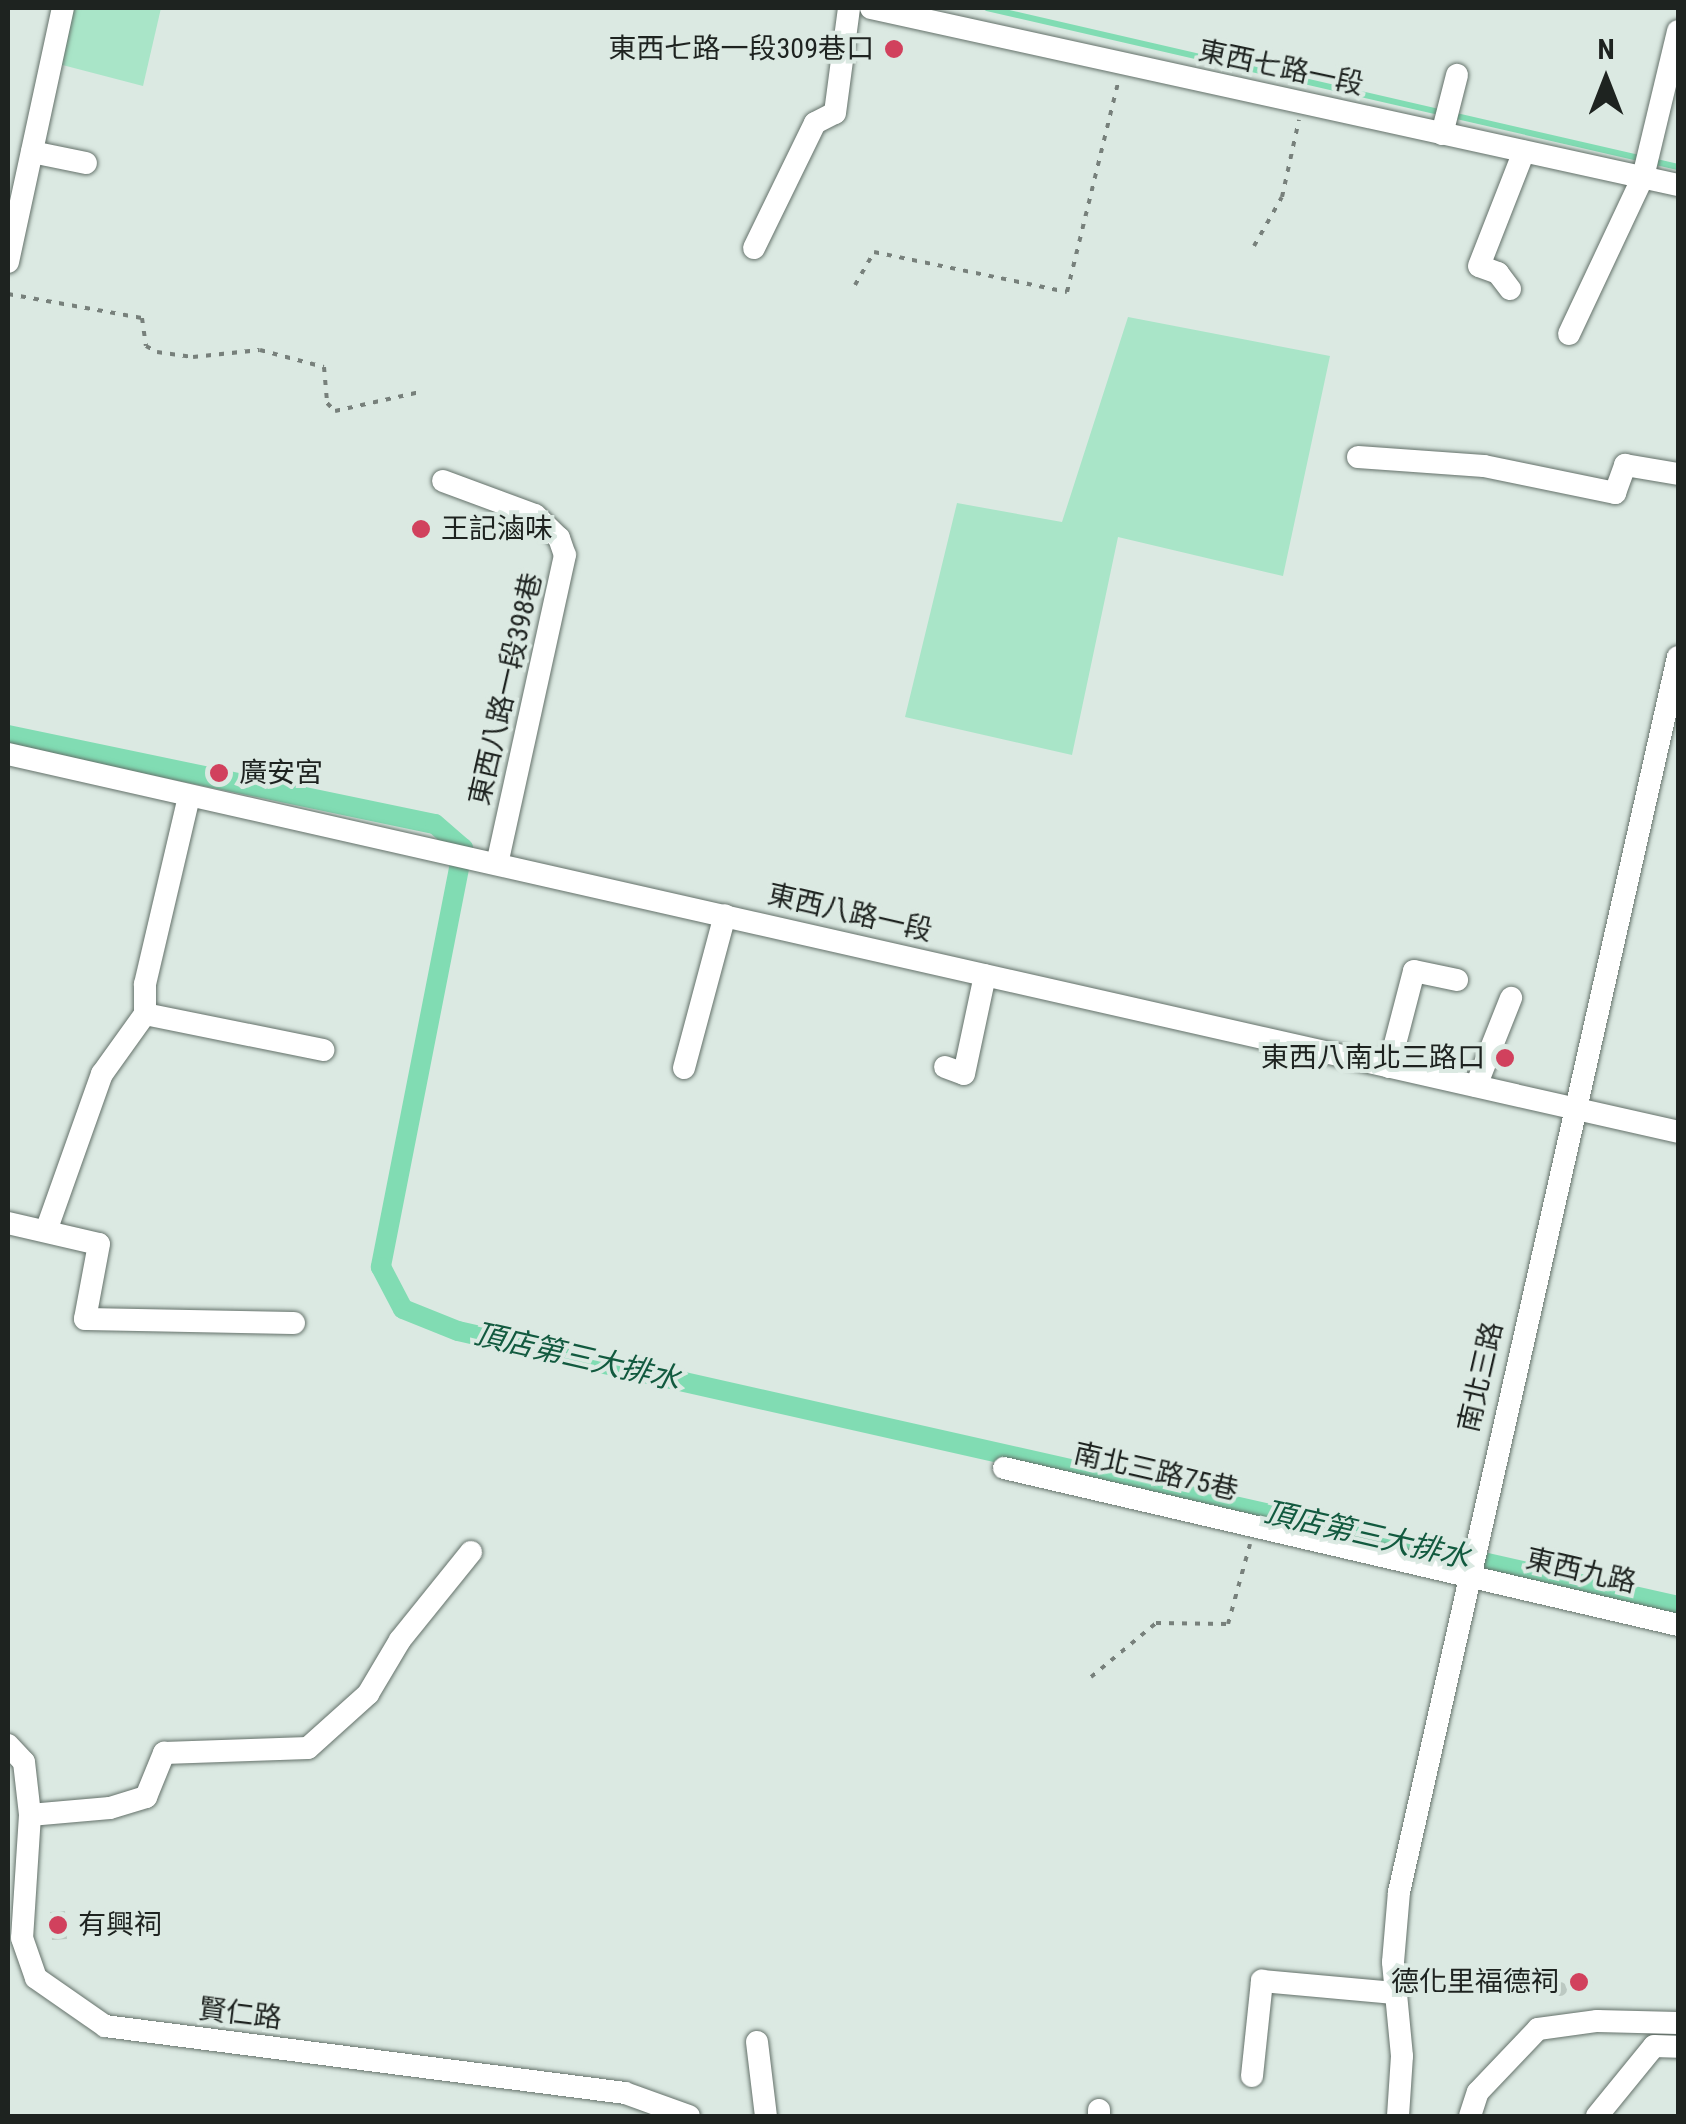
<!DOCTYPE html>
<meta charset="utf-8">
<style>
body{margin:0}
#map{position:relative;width:1686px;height:2124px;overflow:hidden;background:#dbe9e2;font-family:"Roboto Condensed","Noto Sans TC",sans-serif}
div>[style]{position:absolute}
.green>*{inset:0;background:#a9e5c8}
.stream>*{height:6px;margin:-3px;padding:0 3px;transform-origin:3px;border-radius:3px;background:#81dcb3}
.canal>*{height:20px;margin:-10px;padding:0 10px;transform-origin:10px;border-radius:10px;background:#81dcb3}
.building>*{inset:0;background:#bcc9c2;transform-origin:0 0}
.round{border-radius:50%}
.path>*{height:4px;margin-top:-2px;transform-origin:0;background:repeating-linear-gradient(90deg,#77807b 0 5px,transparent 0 13px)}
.roads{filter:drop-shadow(0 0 2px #64716a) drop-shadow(0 0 2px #64716a)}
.minor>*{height:22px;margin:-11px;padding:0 11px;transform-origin:11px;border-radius:11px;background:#fff}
.dots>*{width:28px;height:28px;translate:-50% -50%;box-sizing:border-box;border:5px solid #dbe9e2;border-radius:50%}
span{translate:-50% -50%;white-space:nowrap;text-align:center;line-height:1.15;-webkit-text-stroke:8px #dbe9e2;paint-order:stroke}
.poi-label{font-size:28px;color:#1e2320}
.right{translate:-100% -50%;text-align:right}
.left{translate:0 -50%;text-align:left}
.street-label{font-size:28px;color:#1e2320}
.water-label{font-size:30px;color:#125a3f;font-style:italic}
.frame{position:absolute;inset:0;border:10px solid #1e2320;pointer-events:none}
.north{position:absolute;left:1556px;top:30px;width:100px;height:100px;-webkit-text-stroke:8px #dbe9e2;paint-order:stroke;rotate:0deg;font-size:28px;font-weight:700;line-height:40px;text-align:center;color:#1e2320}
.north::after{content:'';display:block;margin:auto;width:35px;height:45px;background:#1e2320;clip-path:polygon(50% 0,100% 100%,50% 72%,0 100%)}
</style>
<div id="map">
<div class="green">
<div style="clip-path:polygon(63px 8px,161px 8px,143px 86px,51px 62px)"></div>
<div style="clip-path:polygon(1128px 317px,1330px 356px,1283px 576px,1118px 537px,1072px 755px,905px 717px,957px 503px,1062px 522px)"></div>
</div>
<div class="stream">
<div style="left:987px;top:8px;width:709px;rotate:12.96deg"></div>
</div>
<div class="canal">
<div style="left:8px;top:735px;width:436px;rotate:11.8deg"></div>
<div style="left:435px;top:824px;width:37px;rotate:41deg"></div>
<div style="left:463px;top:848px;width:427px;rotate:101.1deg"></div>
<div style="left:381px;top:1267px;width:47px;rotate:62.4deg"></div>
<div style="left:403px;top:1309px;width:59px;rotate:21.8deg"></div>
<div style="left:458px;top:1331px;width:1251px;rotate:12.7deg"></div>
</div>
<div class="building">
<div style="left:65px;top:1911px;width:28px;height:15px;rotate:86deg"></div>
<div style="left:1579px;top:1968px;width:20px;height:18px;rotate:45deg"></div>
<div class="round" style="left:1553px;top:1982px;width:14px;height:14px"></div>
</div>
<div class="path">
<div style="left:1254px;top:246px;width:56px;rotate:-60.3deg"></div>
<div style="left:1282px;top:197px;width:79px;rotate:-77.6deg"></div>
<div style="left:855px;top:285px;width:38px;rotate:-60deg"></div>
<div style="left:874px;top:252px;width:197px;rotate:11.7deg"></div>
<div style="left:1067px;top:292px;width:215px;rotate:-76.3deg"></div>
<div style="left:8px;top:294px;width:136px;rotate:10.2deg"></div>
<div style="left:142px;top:318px;width:28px;rotate:82deg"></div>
<div style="left:146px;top:346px;width:13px;rotate:29deg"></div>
<div style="left:157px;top:352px;width:36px;rotate:8deg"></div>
<div style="left:193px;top:357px;width:67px;rotate:-6deg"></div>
<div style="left:260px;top:350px;width:66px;rotate:14.9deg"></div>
<div style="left:324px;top:367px;width:36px;rotate:85deg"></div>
<div style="left:327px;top:403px;width:11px;rotate:45deg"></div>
<div style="left:335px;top:411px;width:87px;rotate:-12.6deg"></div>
<div style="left:1091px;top:1677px;width:85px;rotate:-39.7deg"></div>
<div style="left:1156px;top:1623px;width:72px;rotate:0.8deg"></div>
<div style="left:1228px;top:1624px;width:83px;rotate:-74.6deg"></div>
</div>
<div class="roads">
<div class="minor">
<div style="left:871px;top:8px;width:826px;rotate:12.37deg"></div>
<div style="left:1442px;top:134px;width:61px;rotate:-75.7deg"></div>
<div style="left:32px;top:152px;width:55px;rotate:11.5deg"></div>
<div style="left:754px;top:248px;width:139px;rotate:-64deg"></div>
<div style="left:815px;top:123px;width:22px;rotate:-27deg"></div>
<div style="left:835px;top:113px;width:106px;rotate:-82.4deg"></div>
<div style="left:8px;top:262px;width:260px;rotate:-77.8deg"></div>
<div style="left:1510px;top:289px;width:20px;rotate:-127deg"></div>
<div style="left:1498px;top:273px;width:20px;rotate:-160deg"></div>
<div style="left:1479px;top:266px;width:123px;rotate:-68.6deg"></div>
<div style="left:1569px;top:334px;width:174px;rotate:-64.8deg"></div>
<div style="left:1643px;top:177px;width:150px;rotate:-76.5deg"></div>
<div style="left:1358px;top:457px;width:126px;rotate:4.1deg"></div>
<div style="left:1484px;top:466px;width:134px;rotate:11.6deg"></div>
<div style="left:1615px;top:493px;width:30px;rotate:-70deg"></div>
<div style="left:1625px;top:465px;width:54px;rotate:9.6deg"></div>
<div style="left:443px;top:481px;width:98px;rotate:20.3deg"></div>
<div style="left:535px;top:515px;width:33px;rotate:44deg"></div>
<div style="left:559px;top:538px;width:18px;rotate:71deg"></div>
<div style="left:565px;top:555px;width:315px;rotate:102.4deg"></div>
<div style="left:8px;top:754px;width:1712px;rotate:12.75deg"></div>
<div style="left:145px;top:1014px;width:182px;rotate:11.4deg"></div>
<div style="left:945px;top:1067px;width:20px;rotate:20deg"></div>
<div style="left:964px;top:1074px;width:101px;rotate:-78deg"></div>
<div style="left:1389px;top:1067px;width:99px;rotate:-75.4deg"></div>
<div style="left:1414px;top:971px;width:44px;rotate:11.8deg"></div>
<div style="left:684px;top:1068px;width:158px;rotate:-75deg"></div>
<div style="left:1476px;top:1086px;width:95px;rotate:-68.3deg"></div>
<div style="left:8px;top:1223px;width:93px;rotate:13deg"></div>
<div style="left:99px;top:1244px;width:76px;rotate:100.6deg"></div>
<div style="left:85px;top:1319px;width:209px;rotate:1.1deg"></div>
<div style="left:46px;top:1231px;width:167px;rotate:-70.4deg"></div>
<div style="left:102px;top:1074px;width:74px;rotate:-54.4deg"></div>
<div style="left:145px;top:1014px;width:30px;rotate:-90deg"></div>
<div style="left:145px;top:984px;width:193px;rotate:-76.8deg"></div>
<div style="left:1004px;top:1468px;width:692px;rotate:13.11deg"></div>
<div style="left:8px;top:1745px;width:23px;rotate:47deg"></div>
<div style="left:24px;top:1762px;width:53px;rotate:83.5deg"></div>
<div style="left:30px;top:1815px;width:123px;rotate:93.7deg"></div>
<div style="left:22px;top:1938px;width:42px;rotate:70.7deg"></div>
<div style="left:36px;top:1978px;width:84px;rotate:34.8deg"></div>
<div style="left:105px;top:2026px;width:524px;rotate:7.34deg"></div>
<div style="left:625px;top:2093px;width:68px;rotate:19.8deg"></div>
<div style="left:30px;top:1815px;width:80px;rotate:-5deg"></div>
<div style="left:110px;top:1808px;width:38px;rotate:-17deg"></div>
<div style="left:146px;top:1797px;width:48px;rotate:-67.8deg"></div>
<div style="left:164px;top:1753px;width:144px;rotate:-2deg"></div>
<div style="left:308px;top:1748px;width:81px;rotate:-42deg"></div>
<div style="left:368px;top:1694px;width:63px;rotate:-59.3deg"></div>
<div style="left:400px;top:1640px;width:113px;rotate:-51.1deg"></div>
<div style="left:757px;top:2042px;width:75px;rotate:83.1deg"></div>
<div style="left:1252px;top:2076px;width:96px;rotate:-84deg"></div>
<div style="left:1262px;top:1981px;width:133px;rotate:5.2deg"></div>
<div style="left:1099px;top:2116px;width:6px;rotate:-90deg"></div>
<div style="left:1398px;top:2116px;width:60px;rotate:-86.2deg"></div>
<div style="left:1402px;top:2056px;width:94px;rotate:-95.5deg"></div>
<div style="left:1393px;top:1962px;width:70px;rotate:-85.1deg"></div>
<div style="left:1399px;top:1892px;width:1266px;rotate:-77.27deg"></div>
<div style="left:1470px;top:2116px;width:25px;rotate:-72deg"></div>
<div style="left:1478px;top:2092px;width:87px;rotate:-46.4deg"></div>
<div style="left:1538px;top:2029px;width:60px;rotate:-7.7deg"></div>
<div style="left:1597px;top:2021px;width:81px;rotate:1.4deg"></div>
<div style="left:1597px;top:2116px;width:90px;rotate:-50.8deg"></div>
<div style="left:1654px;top:2046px;width:24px;rotate:2deg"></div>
</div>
</div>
<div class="dots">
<div style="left:894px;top:49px;background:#d1415d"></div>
<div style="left:421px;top:529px;background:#d1415d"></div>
<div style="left:219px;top:773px;background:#d1415d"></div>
<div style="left:1505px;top:1058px;background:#d1415d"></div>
<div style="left:58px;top:1925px;background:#d1415d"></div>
<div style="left:1579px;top:1982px;background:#d1415d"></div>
</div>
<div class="poi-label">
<span class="right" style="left:874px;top:49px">東西七路一段309巷口</span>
<span class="left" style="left:441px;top:529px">王記滷味</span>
<span class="left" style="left:239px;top:773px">廣安宮</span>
<span class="right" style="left:1485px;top:1058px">東西八南北三路口</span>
<span class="left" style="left:78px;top:1925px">有興祠</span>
<span class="right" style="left:1559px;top:1982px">德化里福德祠</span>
</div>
<div class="street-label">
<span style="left:1281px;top:68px;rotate:12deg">東西七路一段</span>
<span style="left:506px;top:689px;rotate:-77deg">東西八路一段398巷</span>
<span style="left:850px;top:913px;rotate:13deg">東西八路一段</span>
<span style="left:1481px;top:1377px;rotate:-77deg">南北三路</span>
<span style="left:1156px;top:1472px;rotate:13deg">南北三路75巷</span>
<span style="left:1581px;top:1571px;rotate:13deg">東西九路</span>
<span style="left:240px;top:2014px;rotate:7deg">賢仁路</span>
</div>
<div class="water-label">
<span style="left:577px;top:1357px;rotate:13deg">頂店第三大排水</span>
<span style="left:1367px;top:1535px;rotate:13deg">頂店第三大排水</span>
</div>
<div class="frame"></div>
<div class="north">N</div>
</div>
